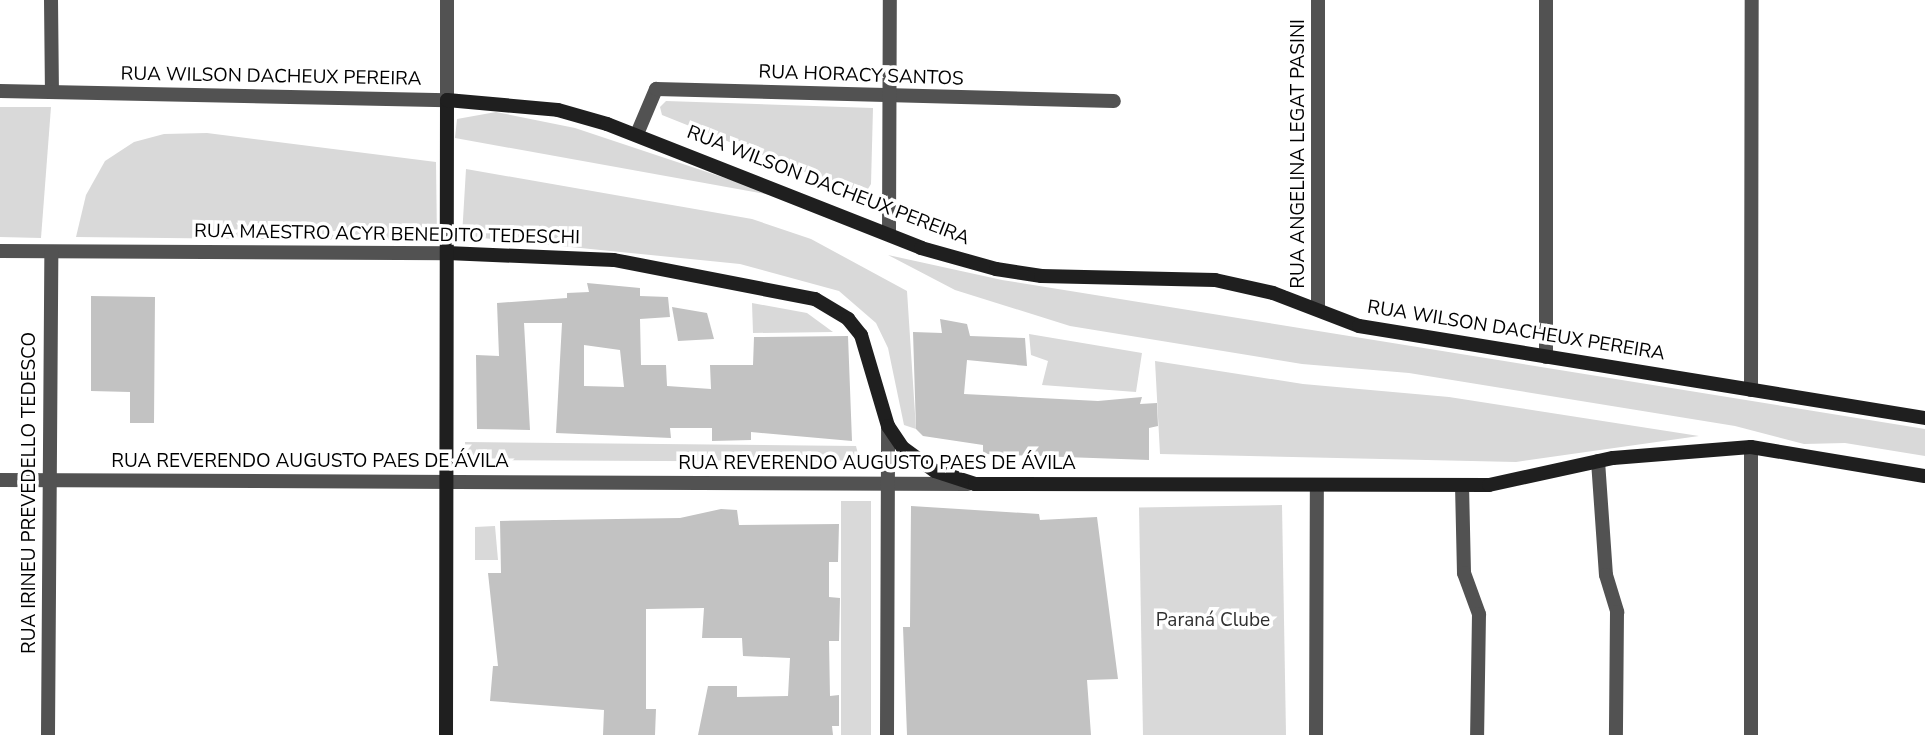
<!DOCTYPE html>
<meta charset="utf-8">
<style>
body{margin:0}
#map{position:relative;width:1925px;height:735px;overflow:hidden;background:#fff;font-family:"Nunito Sans",sans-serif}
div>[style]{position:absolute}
.green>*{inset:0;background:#d9d9d9;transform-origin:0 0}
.building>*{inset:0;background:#c2c2c2}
.minor>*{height:14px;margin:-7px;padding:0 7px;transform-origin:7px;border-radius:7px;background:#525252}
.secondary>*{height:14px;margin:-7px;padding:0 7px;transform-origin:7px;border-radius:7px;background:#1f1f1f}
span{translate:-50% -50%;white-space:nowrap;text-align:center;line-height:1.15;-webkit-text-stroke:7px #fff;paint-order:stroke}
.street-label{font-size:19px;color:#000}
.park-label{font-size:19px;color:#303030}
</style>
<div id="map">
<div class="green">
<div style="clip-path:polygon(666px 101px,873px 108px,871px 184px,866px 192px,857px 193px,662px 115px,660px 107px)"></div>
<div style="clip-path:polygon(0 107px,51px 107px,41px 238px,0 237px)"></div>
<div style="clip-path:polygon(496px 112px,575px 128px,782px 197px,455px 138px,457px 119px)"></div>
<div style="clip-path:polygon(207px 133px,436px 162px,437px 241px,76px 237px,86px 195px,105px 161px,134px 142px,164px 134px)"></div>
<div style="clip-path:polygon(466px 169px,752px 219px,811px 239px,907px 291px,916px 429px,904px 425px,888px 348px,876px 323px,839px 291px,740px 264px,462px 236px)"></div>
<div style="clip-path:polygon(888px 255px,1002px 280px,1925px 429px,1925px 456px,1845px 443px,1804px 444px,1735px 426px,1409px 373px,1302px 364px,1070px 326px,955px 290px)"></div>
<div style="clip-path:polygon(752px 303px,807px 313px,833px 332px,753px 333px)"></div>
<div style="clip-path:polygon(1029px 334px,1142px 353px,1136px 392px,1042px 385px,1048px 361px,1031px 355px)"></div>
<div style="clip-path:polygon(1155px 361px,1303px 384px,1449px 397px,1699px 436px,1516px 462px,1160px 454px)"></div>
<div style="clip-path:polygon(465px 442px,856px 446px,858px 454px,841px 462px,466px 460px)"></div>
<div style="left:841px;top:501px;width:30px;height:234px"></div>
<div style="left:1282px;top:505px;width:230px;height:143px;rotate:89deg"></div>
<div style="clip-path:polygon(495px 526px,498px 560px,475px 560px,475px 527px)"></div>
</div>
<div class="building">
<div style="clip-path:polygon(evenodd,587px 283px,640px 288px,640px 296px,668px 297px,670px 317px,640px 319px,641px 365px,666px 365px,667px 386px,711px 389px,710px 365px,753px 365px,754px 337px,848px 336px,852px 441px,751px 432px,751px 440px,712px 441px,712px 428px,670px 428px,671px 438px,556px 433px,562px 323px,524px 323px,530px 430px,477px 429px,476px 355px,499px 356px,497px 303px,567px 298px,567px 293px,589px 292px,587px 283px,584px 345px,620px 350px,624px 387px,584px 386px,584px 345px)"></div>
<div style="clip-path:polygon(91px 296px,155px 297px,154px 423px,130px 423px,130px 392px,91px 391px)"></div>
<div style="clip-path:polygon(672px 307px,707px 313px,714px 339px,678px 341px)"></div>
<div style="clip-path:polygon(940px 319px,967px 324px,970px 336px,1025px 338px,1027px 366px,967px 360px,964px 394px,1098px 401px,1142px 397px,1140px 404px,1157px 403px,1158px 426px,1149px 428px,1149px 460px,983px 454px,983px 445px,923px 436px,916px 429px,913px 332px,942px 333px)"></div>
<div style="clip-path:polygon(911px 506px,1039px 514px,1040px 520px,1097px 517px,1118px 679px,1087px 680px,1091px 735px,907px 735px,903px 627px,910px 627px)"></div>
<div style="clip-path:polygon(721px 509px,737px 510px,739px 525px,839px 524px,838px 562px,829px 562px,829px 597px,840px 598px,839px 641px,829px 641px,830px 696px,839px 695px,839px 726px,832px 726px,833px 735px,698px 735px,708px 686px,737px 686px,737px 697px,788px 696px,790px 658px,743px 656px,742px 638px,702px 638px,704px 608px,646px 609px,646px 709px,656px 709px,655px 735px,603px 735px,604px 710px,490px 701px,493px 666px,498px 666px,488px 573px,501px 573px,500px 521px,680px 518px)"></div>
</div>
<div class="minor">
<div style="left:51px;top:0;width:92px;rotate:89.4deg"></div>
<div style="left:1546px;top:0;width:357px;rotate:90deg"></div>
<div style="left:0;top:91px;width:447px;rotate:1.2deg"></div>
<div style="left:447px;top:100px;width:100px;rotate:-90deg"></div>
<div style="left:637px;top:134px;width:49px;rotate:-67.1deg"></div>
<div style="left:656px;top:89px;width:458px;rotate:1.5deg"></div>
<div style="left:889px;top:233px;width:233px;rotate:-89.8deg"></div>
<div style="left:0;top:251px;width:447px;rotate:0.3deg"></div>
<div style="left:1318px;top:308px;width:308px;rotate:-90deg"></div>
<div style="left:1751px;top:390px;width:390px;rotate:-89.9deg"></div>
<div style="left:1598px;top:461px;width:114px;rotate:86deg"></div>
<div style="left:1606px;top:575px;width:39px;rotate:73deg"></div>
<div style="left:1617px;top:612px;width:123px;rotate:90.5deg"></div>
<div style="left:0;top:480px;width:968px;rotate:0.24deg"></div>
<div style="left:1462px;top:485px;width:88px;rotate:88.7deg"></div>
<div style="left:1464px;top:573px;width:44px;rotate:69.9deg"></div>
<div style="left:1479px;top:614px;width:121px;rotate:90.9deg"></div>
<div style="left:48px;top:735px;width:483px;rotate:-89.6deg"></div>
<div style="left:887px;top:735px;width:309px;rotate:-89.8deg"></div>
<div style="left:1316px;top:735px;width:250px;rotate:-89.8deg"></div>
<div style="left:1751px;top:735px;width:288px;rotate:-90deg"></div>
</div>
<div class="secondary">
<div style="left:447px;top:253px;width:167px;rotate:2.4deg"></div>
<div style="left:614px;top:260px;width:205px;rotate:11deg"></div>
<div style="left:815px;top:299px;width:39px;rotate:31deg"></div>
<div style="left:848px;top:319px;width:21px;rotate:51deg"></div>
<div style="left:861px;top:335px;width:95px;rotate:73.5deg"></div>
<div style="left:888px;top:426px;width:27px;rotate:56deg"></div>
<div style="left:903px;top:448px;width:39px;rotate:36deg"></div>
<div style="left:935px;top:471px;width:42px;rotate:18deg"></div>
<div style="left:975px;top:484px;width:514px;rotate:0.11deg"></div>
<div style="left:1489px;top:485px;width:127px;rotate:-12.3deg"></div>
<div style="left:1613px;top:458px;width:138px;rotate:-4.6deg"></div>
<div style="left:1751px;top:447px;width:176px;rotate:9.5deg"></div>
<div style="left:446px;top:735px;width:635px;rotate:-89.91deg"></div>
<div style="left:447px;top:100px;width:111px;rotate:5.1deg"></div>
<div style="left:558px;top:110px;width:51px;rotate:15.9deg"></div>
<div style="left:607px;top:124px;width:338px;rotate:21.5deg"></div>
<div style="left:921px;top:248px;width:78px;rotate:15.6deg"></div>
<div style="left:996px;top:269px;width:46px;rotate:8.8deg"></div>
<div style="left:1041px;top:276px;width:174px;rotate:1.3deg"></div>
<div style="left:1215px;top:280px;width:59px;rotate:12.6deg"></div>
<div style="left:1273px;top:293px;width:92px;rotate:21deg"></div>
<div style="left:1359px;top:326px;width:573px;rotate:9.23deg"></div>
</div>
<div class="street-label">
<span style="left:861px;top:76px;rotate:2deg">RUA HORACY SANTOS</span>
<span style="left:271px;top:77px;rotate:1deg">RUA WILSON DACHEUX PEREIRA</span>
<span style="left:1299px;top:154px;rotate:-90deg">RUA ANGELINA LEGAT PASINI</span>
<span style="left:828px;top:186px;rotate:21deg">RUA WILSON DACHEUX PEREIRA</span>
<span style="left:387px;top:235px;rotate:1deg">RUA MAESTRO ACYR BENEDITO TEDESCHI</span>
<span style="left:1516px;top:331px;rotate:9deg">RUA WILSON DACHEUX PEREIRA</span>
<span style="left:310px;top:462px">RUA REVERENDO AUGUSTO PAES DE ÁVILA</span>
<span style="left:877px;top:464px">RUA REVERENDO AUGUSTO PAES DE ÁVILA</span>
<span style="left:30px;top:493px;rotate:-90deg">RUA IRINEU PREVEDELLO TEDESCO</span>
</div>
<div class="park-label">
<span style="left:1213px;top:621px">Paraná Clube</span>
</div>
</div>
